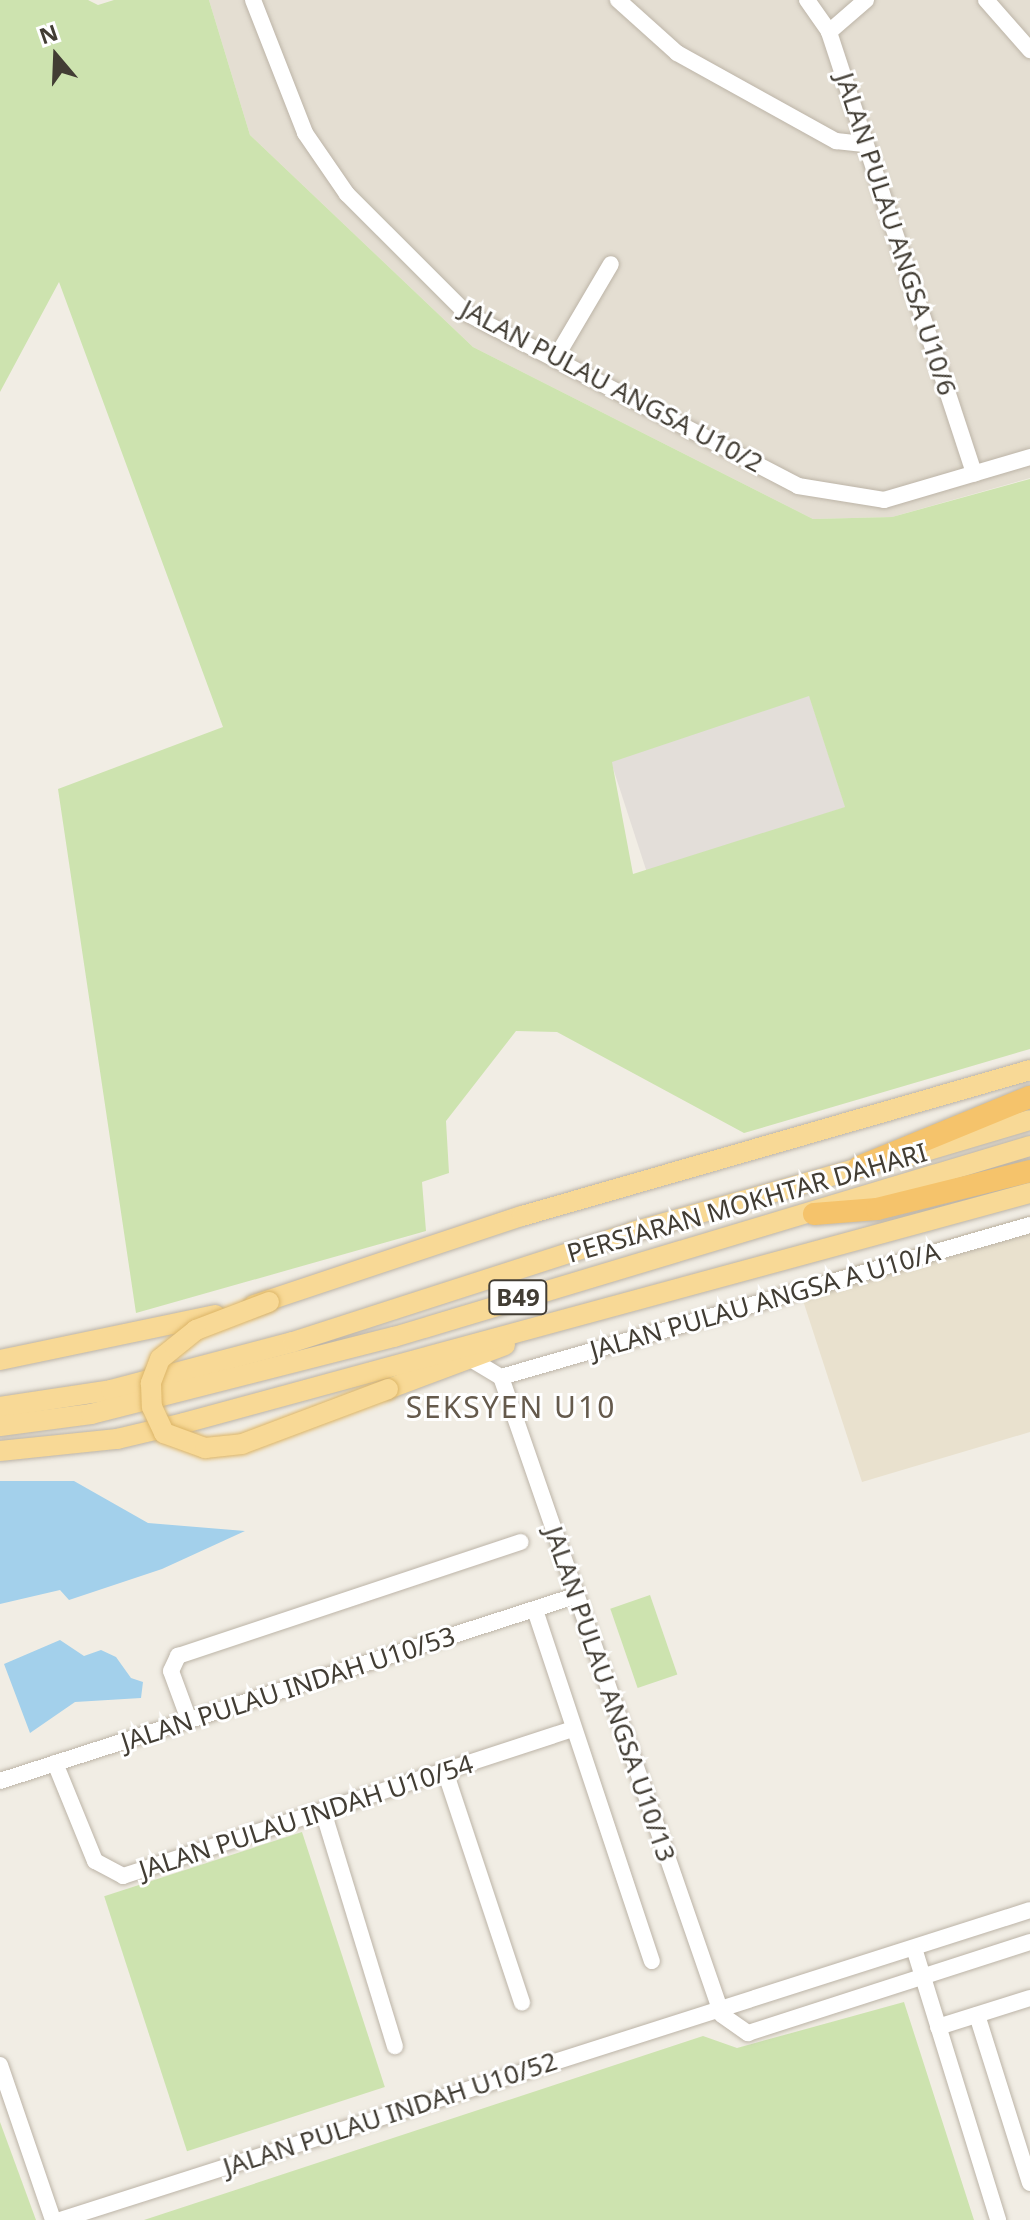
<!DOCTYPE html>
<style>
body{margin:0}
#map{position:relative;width:1030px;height:2220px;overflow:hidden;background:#f1ede4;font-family:"Noto Sans",sans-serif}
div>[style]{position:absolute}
.residential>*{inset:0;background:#e4ded2}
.industrial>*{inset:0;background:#e3ded9;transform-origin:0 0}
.education>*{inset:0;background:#e9e1ce}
.green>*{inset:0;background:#cde3af;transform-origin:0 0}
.water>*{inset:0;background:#a3d0eb}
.roads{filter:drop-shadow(0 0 2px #bcb4a7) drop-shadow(0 0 2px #bcb4a7)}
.minor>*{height:16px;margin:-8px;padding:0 8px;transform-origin:8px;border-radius:8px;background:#fff}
.major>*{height:20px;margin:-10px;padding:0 10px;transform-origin:10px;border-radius:10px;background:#f8d996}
.highway>*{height:22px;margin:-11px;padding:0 11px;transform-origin:11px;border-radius:11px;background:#f5c36b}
.bridges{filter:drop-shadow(0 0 2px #dcb567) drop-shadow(0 0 2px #dcb567)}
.major-bridge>*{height:20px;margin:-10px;padding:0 10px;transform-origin:10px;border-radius:10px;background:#f8d996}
span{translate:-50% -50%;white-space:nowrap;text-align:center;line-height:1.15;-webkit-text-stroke:6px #fff;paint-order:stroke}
.shield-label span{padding:2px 6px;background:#fff;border:2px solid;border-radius:6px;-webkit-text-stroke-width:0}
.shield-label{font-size:24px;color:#423d34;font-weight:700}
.street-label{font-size:26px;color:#423d34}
.quarter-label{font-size:30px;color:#655a4c;letter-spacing:2px}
.north{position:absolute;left:16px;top:16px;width:80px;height:80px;-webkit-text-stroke:6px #fff;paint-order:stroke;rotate:341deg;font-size:22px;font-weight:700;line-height:32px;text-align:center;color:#423d34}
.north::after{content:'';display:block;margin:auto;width:28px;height:36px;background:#423d34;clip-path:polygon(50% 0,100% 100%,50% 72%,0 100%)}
</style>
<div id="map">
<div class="residential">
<div style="clip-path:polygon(209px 0,1030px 0,1030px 478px,892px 517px,813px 519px,473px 347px,250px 135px)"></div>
</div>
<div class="industrial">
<div style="left:809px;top:695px;width:118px;height:209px;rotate:72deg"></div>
</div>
<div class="education">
<div style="clip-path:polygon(1030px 1215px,1030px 1432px,862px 1482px,797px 1282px)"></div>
</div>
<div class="green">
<div style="clip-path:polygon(evenodd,0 0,88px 0,98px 5px,114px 0,209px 0,250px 135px,473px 347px,813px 519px,892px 517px,1030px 479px,1030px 1049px,744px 1133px,557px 1032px,516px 1031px,446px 1121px,449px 1173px,422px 1182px,426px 1231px,136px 1313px,58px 789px,223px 727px,59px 282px,0 392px,0 0,809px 696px,845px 807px,633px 874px,612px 762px,809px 696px)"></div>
<div style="left:650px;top:1595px;width:84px;height:42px;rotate:71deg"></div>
<div style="left:302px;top:1832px;width:268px;height:208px;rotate:72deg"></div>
<div style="clip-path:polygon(904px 2002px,974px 2220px,144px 2220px,703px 2036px,737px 2048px)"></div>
<div style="clip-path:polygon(0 2122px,36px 2220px,0 2220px)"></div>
</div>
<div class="water">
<div style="clip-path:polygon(0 1481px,74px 1481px,148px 1523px,245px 1531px,162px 1569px,69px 1600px,60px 1590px,0 1604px)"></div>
<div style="clip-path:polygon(60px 1640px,84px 1656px,101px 1650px,116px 1657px,131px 1678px,143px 1682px,141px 1698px,75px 1702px,30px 1733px,4px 1664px)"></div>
</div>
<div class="roads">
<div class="minor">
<div style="left:253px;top:0;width:143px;rotate:68.6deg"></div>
<div style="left:305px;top:133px;width:74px;rotate:55.5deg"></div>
<div style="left:347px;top:194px;width:168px;rotate:45deg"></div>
<div style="left:466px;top:313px;width:374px;rotate:27.5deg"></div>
<div style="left:798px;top:486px;width:87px;rotate:9.2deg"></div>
<div style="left:884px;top:500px;width:152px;rotate:-16.4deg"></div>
<div style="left:618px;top:0;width:79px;rotate:41.9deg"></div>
<div style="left:677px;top:53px;width:182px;rotate:29deg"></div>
<div style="left:836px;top:141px;width:28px;rotate:6deg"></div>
<div style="left:807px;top:0;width:39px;rotate:55deg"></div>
<div style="left:829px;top:32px;width:465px;rotate:71.8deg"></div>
<div style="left:986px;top:0;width:67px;rotate:48.7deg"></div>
<div style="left:829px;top:32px;width:49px;rotate:-40.9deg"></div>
<div style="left:555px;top:359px;width:110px;rotate:-59.5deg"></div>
<div style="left:469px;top:1358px;width:37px;rotate:31deg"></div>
<div style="left:501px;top:1377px;width:675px;rotate:70.89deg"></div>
<div style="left:722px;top:2015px;width:32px;rotate:35deg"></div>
<div style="left:748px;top:2033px;width:296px;rotate:-17.9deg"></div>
<div style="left:501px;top:1377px;width:550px;rotate:-16.03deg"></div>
<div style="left:535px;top:1610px;width:370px;rotate:71.6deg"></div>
<div style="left:189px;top:1720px;width:52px;rotate:-110.2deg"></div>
<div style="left:171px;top:1671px;width:17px;rotate:-65deg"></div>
<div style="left:178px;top:1656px;width:361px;rotate:-18.4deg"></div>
<div style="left:55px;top:1763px;width:106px;rotate:67.8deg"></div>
<div style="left:95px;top:1861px;width:32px;rotate:28deg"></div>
<div style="left:123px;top:1876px;width:474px;rotate:-18.1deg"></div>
<div style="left:445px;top:1771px;width:244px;rotate:71.6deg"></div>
<div style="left:0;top:1781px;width:604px;rotate:-17.84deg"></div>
<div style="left:323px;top:1811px;width:246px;rotate:73deg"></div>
<div style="left:914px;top:1948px;width:285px;rotate:72.8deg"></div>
<div style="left:977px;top:2015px;width:176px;rotate:72.5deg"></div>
<div style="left:938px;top:2027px;width:96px;rotate:-17.5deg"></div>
<div style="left:0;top:2065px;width:164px;rotate:71.1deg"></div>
<div style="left:60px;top:2220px;width:1018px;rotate:-17.72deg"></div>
</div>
<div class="major">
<div style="left:905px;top:1157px;width:130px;rotate:-16.5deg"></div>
<div style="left:254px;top:1305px;width:282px;rotate:-18.4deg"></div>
<div style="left:522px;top:1216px;width:529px;rotate:-16.03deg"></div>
<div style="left:0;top:1360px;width:220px;rotate:-11.8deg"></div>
<div style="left:388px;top:1389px;width:125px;rotate:-20.6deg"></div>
<div style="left:0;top:1407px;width:112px;rotate:-8.7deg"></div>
<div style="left:111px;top:1390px;width:188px;rotate:-14.8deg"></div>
<div style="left:293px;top:1342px;width:357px;rotate:-17.9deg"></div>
<div style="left:633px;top:1232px;width:250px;rotate:-15.8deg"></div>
<div style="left:0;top:1426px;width:92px;rotate:-7.5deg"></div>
<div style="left:91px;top:1414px;width:313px;rotate:-14.3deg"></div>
<div style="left:394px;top:1337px;width:664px;rotate:-16.72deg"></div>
<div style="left:0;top:1451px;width:118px;rotate:-5.9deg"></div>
<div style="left:117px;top:1439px;width:69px;rotate:-13.4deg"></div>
<div style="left:184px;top:1423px;width:877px;rotate:-15.21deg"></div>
</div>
<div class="highway">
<div style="left:859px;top:1167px;width:185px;rotate:-22.3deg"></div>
<div style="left:814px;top:1214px;width:63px;rotate:-4.5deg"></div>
<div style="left:877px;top:1209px;width:158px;rotate:-13.9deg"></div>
</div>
</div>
<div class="bridges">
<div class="major-bridge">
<div style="left:269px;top:1302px;width:78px;rotate:159deg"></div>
<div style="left:196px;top:1330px;width:46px;rotate:141.1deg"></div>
<div style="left:160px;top:1359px;width:26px;rotate:111deg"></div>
<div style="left:151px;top:1383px;width:24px;rotate:88deg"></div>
<div style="left:152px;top:1407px;width:29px;rotate:65deg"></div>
<div style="left:164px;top:1433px;width:44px;rotate:20.1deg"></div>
<div style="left:205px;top:1448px;width:37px;rotate:-6deg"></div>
<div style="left:242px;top:1444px;width:156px;rotate:-20.6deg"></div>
</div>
</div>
<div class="shield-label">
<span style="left:518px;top:1297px">B49</span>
</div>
<div class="street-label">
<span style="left:896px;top:234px;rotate:72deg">JALAN PULAU ANGSA U10/6</span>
<span style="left:612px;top:386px;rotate:28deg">JALAN PULAU ANGSA U10/2</span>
<span style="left:747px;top:1203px;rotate:-16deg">PERSIARAN MOKHTAR DAHARI</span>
<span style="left:765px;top:1301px;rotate:-16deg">JALAN PULAU ANGSA A U10/A</span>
<span style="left:288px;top:1689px;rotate:-18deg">JALAN PULAU INDAH U10/53</span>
<span style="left:610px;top:1694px;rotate:71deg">JALAN PULAU ANGSA U10/13</span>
<span style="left:306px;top:1817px;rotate:-18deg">JALAN PULAU INDAH U10/54</span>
<span style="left:390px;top:2114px;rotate:-18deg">JALAN PULAU INDAH U10/52</span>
</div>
<div class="quarter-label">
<span style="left:511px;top:1407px">SEKSYEN U10</span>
</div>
<div class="north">N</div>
</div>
